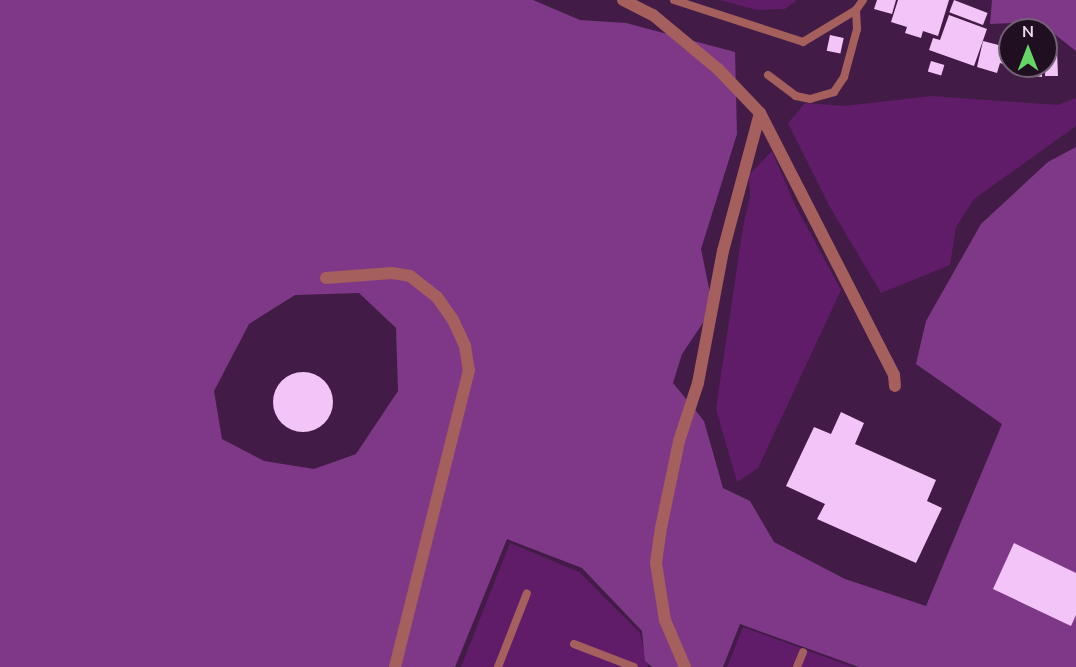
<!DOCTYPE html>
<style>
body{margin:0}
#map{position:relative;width:1076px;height:667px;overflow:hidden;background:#421c46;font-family:"Nunito Sans",sans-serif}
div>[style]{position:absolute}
.green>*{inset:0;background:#611c69}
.forest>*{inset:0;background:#7e3887}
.building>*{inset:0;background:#f3c4f7;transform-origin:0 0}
.round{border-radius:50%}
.lane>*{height:8px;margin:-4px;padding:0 4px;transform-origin:4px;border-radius:4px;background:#a55f5c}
.street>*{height:12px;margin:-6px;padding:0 6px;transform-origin:6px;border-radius:6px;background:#a55f5c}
span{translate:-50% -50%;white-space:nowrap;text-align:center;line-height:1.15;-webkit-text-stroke:6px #1f0f21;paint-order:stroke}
.north{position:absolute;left:998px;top:18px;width:60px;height:60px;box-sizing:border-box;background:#1f0f21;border:2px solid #736075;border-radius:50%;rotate:0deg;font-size:16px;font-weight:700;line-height:24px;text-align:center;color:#f1daf3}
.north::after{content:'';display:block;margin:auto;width:21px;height:27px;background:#67d466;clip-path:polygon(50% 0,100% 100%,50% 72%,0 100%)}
</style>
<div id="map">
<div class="green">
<div style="clip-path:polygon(720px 0,797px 0,785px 9px,757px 10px)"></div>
<div style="clip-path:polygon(932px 96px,1058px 105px,1076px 98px,1076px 126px,974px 199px,956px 227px,950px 265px,881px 293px,830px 207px,788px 123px,805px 103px,844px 106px)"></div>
<div style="clip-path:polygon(772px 151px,795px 205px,841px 290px,758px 468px,737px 482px,716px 409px,743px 227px,750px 197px,749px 175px)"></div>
<div style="clip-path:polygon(510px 543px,579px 572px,640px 633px,648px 667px,461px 667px)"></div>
<div style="clip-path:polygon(743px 627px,853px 667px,727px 667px)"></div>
</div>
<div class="forest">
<div style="clip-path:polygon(evenodd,0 0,533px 0,580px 20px,626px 23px,735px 52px,737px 134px,701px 249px,713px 308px,682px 354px,673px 383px,704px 421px,723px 488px,750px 501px,774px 542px,845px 579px,926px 606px,1002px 424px,916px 364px,926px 321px,981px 224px,1048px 162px,1076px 147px,1076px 667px,859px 667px,740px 624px,723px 667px,652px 667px,645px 661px,642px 631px,582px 568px,507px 539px,455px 667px,0 667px,0 0,359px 293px,396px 328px,398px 391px,356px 454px,314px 469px,264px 461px,222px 439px,214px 391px,249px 324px,295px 295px,359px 293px)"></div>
<div style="clip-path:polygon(992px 0,1076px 0,1076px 51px,1039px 22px,990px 24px)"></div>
</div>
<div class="building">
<div style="clip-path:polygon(877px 0,896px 0,892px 14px,874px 9px)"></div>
<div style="clip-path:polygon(898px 0,949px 0,938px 36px,923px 31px,921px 38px,905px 33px,907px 27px,891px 22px)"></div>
<div style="left:954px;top:0;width:36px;height:13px;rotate:21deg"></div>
<div style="clip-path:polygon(949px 15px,987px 29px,974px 66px,929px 50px,933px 38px,940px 40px)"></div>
<div style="left:830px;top:35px;width:14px;height:16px;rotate:12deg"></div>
<div style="clip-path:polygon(983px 41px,1010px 48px,1010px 66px,1000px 63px,997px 73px,977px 67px)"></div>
<div style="clip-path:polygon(1046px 49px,1057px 49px,1058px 76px,1045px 76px)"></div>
<div style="left:931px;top:61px;width:14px;height:11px;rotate:17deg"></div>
<div style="clip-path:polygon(1013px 66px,1042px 66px,1042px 77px,1012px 73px)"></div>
<div class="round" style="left:273px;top:372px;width:60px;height:60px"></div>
<div style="clip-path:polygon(841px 412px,864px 423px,855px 444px,936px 480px,927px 501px,942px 508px,916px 563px,817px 519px,825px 504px,786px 486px,814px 427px,831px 434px)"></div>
<div style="clip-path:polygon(1014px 543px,1076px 573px,1076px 615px,1071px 626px,993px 589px)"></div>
</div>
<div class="lane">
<div style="left:674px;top:0;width:136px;rotate:18deg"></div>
<div style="left:803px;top:42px;width:62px;rotate:-31.1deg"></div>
<div style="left:856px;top:10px;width:12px;rotate:-55deg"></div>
<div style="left:768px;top:75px;width:35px;rotate:37deg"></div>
<div style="left:796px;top:96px;width:14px;rotate:12deg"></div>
<div style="left:810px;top:99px;width:25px;rotate:-16deg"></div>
<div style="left:834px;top:92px;width:18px;rotate:-56deg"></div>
<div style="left:844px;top:77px;width:50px;rotate:-74.8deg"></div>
<div style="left:857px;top:29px;width:19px;rotate:-93deg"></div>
<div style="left:574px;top:644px;width:64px;rotate:21deg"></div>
<div style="left:498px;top:667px;width:79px;rotate:-68.6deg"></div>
<div style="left:797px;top:667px;width:16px;rotate:-68deg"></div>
</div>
<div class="street">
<div style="left:623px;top:0;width:34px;rotate:27deg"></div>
<div style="left:653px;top:15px;width:85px;rotate:39.7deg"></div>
<div style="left:718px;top:69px;width:61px;rotate:46.3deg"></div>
<div style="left:760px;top:113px;width:294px;rotate:62.9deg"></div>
<div style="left:894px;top:375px;width:11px;rotate:85deg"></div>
<div style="left:326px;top:278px;width:66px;rotate:-4.3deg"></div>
<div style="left:392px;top:273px;width:18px;rotate:9deg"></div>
<div style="left:410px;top:276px;width:34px;rotate:38deg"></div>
<div style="left:437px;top:297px;width:28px;rotate:55deg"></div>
<div style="left:453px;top:320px;width:29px;rotate:65deg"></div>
<div style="left:465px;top:346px;width:24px;rotate:81deg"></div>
<div style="left:469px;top:370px;width:306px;rotate:104deg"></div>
<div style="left:685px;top:667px;width:51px;rotate:-113.1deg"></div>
<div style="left:665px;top:620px;width:58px;rotate:-99deg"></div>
<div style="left:656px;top:563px;width:35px;rotate:-82deg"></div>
<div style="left:661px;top:528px;width:89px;rotate:-78.3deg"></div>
<div style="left:679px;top:441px;width:61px;rotate:-71.9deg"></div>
<div style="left:698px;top:383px;width:134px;rotate:-79.3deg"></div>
<div style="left:723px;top:251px;width:143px;rotate:-75deg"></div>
</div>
<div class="north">N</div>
</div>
